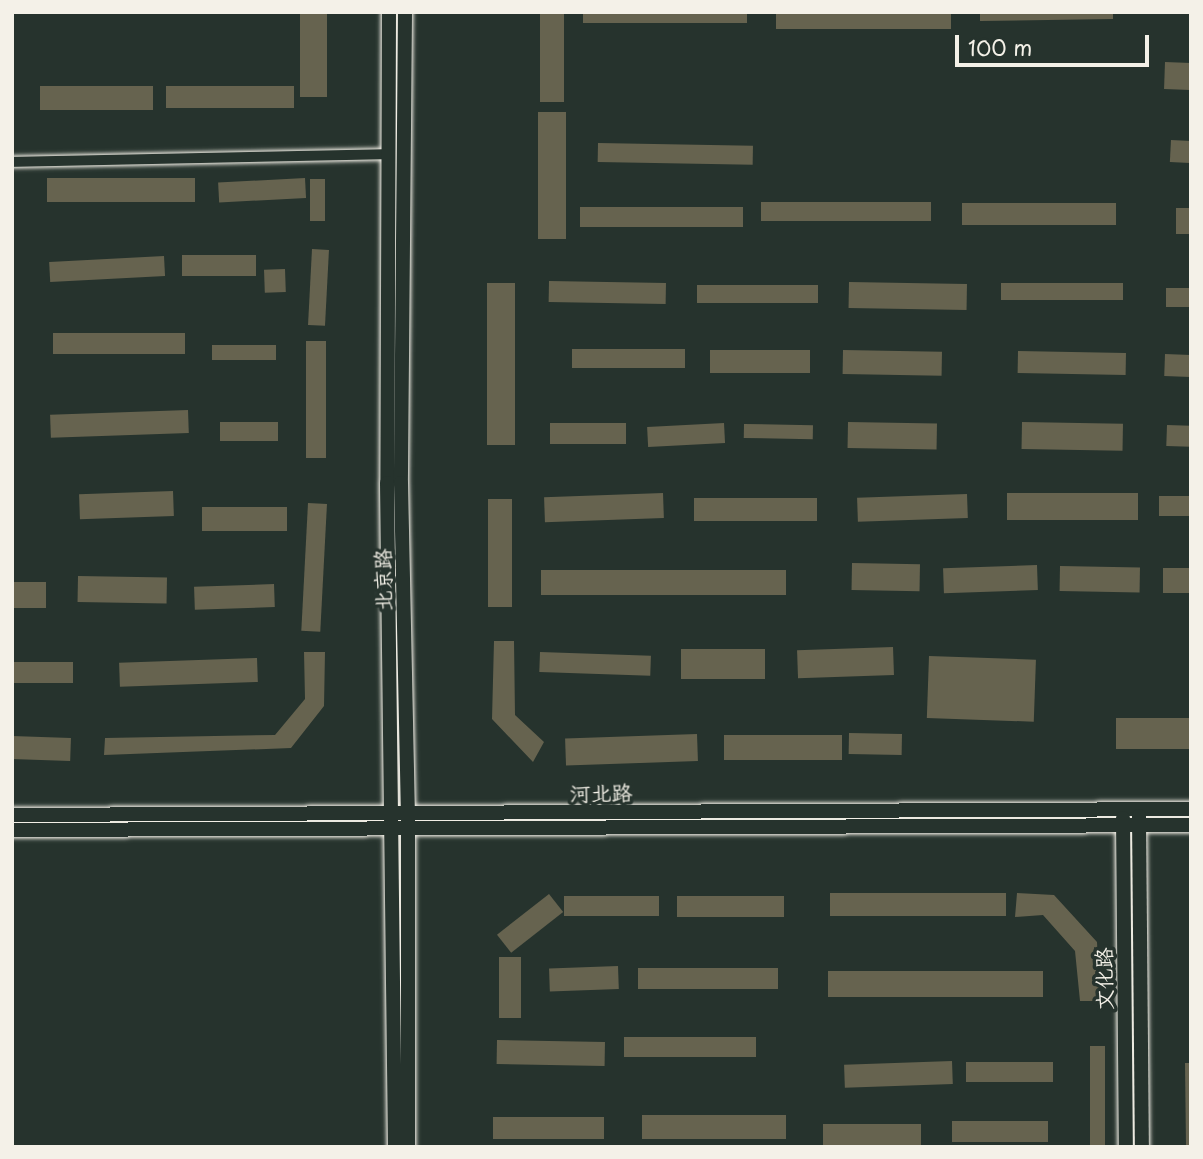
<!DOCTYPE html>
<meta charset="utf-8">
<style>
body{margin:0}
#map{position:relative;width:1203px;height:1159px;overflow:hidden;background:#26332d;font-family:"Playpen Sans","LXGW WenKai TC",sans-serif}
div>[style]{position:absolute}
.building>*{inset:0;background:#66634f;transform-origin:0 0}
.roads{filter:drop-shadow(0 0 2px #f4f1e8) drop-shadow(0 0 2px #f4f1e8)}
.minor>*{height:10px;margin:-5px;padding:0 5px;transform-origin:5px;border-radius:5px;background:#26332d}
.tertiary>*{height:14px;margin:-7px;padding:0 7px;transform-origin:7px;border-radius:7px;background:#26332d}
span{translate:-50% -50%;white-space:nowrap;text-align:center;line-height:1.15;-webkit-text-stroke:7px #26332d;paint-order:stroke}
.street-label{font-size:21px;color:#f4f1e8}
.frame{position:absolute;inset:0;border:14px solid #f4f1e8;pointer-events:none}
.scale{position:absolute;left:955px;top:35px;width:194px;height:32px;box-sizing:border-box;border:4px solid #f4f1e8;border-top:0;padding-left:9px;font-size:21px;line-height:24px;white-space:nowrap;color:#f4f1e8;-webkit-text-stroke:5px #26332d;paint-order:stroke}
</style>
<div id="map">
<div class="building">
<div style="left:300px;top:12px;width:27px;height:85px"></div>
<div style="left:540px;top:12px;width:24px;height:90px"></div>
<div style="left:583px;top:12px;width:164px;height:11px"></div>
<div style="left:776px;top:12px;width:175px;height:17px"></div>
<div style="clip-path:polygon(980px 12px,1113px 12px,1113px 19px,980px 21px)"></div>
<div style="left:1165px;top:62px;width:26px;height:27px;rotate:2deg"></div>
<div style="left:40px;top:86px;width:113px;height:24px"></div>
<div style="left:294px;top:86px;width:22px;height:128px;rotate:90deg"></div>
<div style="left:538px;top:112px;width:28px;height:127px"></div>
<div style="left:1171px;top:140px;width:20px;height:22px;rotate:3deg"></div>
<div style="left:598px;top:143px;width:155px;height:19px;rotate:1deg"></div>
<div style="left:195px;top:178px;width:24px;height:148px;rotate:90deg"></div>
<div style="left:305px;top:178px;width:20px;height:87px;rotate:87deg"></div>
<div style="left:310px;top:179px;width:15px;height:42px"></div>
<div style="left:931px;top:202px;width:19px;height:170px;rotate:90deg"></div>
<div style="left:1116px;top:203px;width:22px;height:154px;rotate:90deg"></div>
<div style="left:743px;top:207px;width:20px;height:163px;rotate:90deg"></div>
<div style="left:1176px;top:208px;width:15px;height:26px"></div>
<div style="left:312px;top:249px;width:17px;height:76px;rotate:3deg"></div>
<div style="left:182px;top:255px;width:74px;height:21px"></div>
<div style="left:164px;top:256px;width:20px;height:115px;rotate:87deg"></div>
<div style="left:285px;top:269px;width:23px;height:21px;rotate:88deg"></div>
<div style="left:549px;top:281px;width:117px;height:21px;rotate:1deg"></div>
<div style="left:849px;top:282px;width:118px;height:26px;rotate:1deg"></div>
<div style="left:487px;top:283px;width:28px;height:162px"></div>
<div style="left:1123px;top:283px;width:17px;height:122px;rotate:90deg"></div>
<div style="left:697px;top:285px;width:121px;height:18px"></div>
<div style="left:1166px;top:288px;width:25px;height:19px"></div>
<div style="left:185px;top:333px;width:21px;height:132px;rotate:90deg"></div>
<div style="left:306px;top:341px;width:20px;height:117px"></div>
<div style="left:276px;top:345px;width:15px;height:64px;rotate:90deg"></div>
<div style="left:685px;top:349px;width:19px;height:113px;rotate:90deg"></div>
<div style="left:710px;top:350px;width:100px;height:23px"></div>
<div style="left:843px;top:350px;width:99px;height:24px;rotate:1deg"></div>
<div style="left:1018px;top:351px;width:108px;height:22px;rotate:1deg"></div>
<div style="left:1165px;top:354px;width:26px;height:22px;rotate:2deg"></div>
<div style="left:188px;top:410px;width:23px;height:138px;rotate:88deg"></div>
<div style="left:278px;top:422px;width:19px;height:58px;rotate:90deg"></div>
<div style="left:848px;top:422px;width:89px;height:26px;rotate:1deg"></div>
<div style="left:1022px;top:422px;width:101px;height:27px;rotate:1deg"></div>
<div style="left:550px;top:423px;width:76px;height:21px"></div>
<div style="left:724px;top:423px;width:20px;height:77px;rotate:87deg"></div>
<div style="left:744px;top:424px;width:69px;height:14px;rotate:1deg"></div>
<div style="left:1167px;top:425px;width:24px;height:21px;rotate:2deg"></div>
<div style="left:173px;top:491px;width:25px;height:94px;rotate:88deg"></div>
<div style="left:663px;top:493px;width:25px;height:119px;rotate:88deg"></div>
<div style="left:1007px;top:493px;width:131px;height:27px"></div>
<div style="left:967px;top:494px;width:24px;height:110px;rotate:88deg"></div>
<div style="left:1191px;top:496px;width:20px;height:32px;rotate:90deg"></div>
<div style="left:817px;top:498px;width:23px;height:123px;rotate:90deg"></div>
<div style="left:488px;top:499px;width:24px;height:108px"></div>
<div style="left:308px;top:503px;width:19px;height:128px;rotate:3deg"></div>
<div style="left:287px;top:507px;width:24px;height:85px;rotate:90deg"></div>
<div style="left:852px;top:563px;width:68px;height:27px;rotate:1deg"></div>
<div style="left:1037px;top:565px;width:25px;height:94px;rotate:88deg"></div>
<div style="left:1060px;top:566px;width:80px;height:25px;rotate:1deg"></div>
<div style="left:1163px;top:568px;width:28px;height:25px"></div>
<div style="left:786px;top:570px;width:25px;height:245px;rotate:90deg"></div>
<div style="left:78px;top:576px;width:89px;height:26px;rotate:1deg"></div>
<div style="left:46px;top:582px;width:26px;height:34px;rotate:90deg"></div>
<div style="left:274px;top:584px;width:23px;height:80px;rotate:88deg"></div>
<div style="clip-path:polygon(494px 641px,514px 641px,515px 715px,544px 742px,533px 762px,492px 719px)"></div>
<div style="left:893px;top:647px;width:28px;height:96px;rotate:88deg"></div>
<div style="left:765px;top:649px;width:30px;height:84px;rotate:90deg"></div>
<div style="clip-path:polygon(304px 652px,325px 652px,324px 706px,291px 748px,104px 755px,105px 738px,275px 735px,305px 699px)"></div>
<div style="left:540px;top:652px;width:111px;height:20px;rotate:2deg"></div>
<div style="left:929px;top:656px;width:107px;height:62px;rotate:2deg"></div>
<div style="left:257px;top:658px;width:24px;height:138px;rotate:88deg"></div>
<div style="left:73px;top:662px;width:21px;height:61px;rotate:90deg"></div>
<div style="left:1116px;top:718px;width:75px;height:31px"></div>
<div style="left:849px;top:733px;width:53px;height:21px;rotate:1deg"></div>
<div style="left:697px;top:734px;width:27px;height:132px;rotate:88deg"></div>
<div style="left:724px;top:735px;width:118px;height:25px"></div>
<div style="left:12px;top:736px;width:59px;height:23px;rotate:2deg"></div>
<div style="left:1006px;top:893px;width:23px;height:176px;rotate:90deg"></div>
<div style="clip-path:polygon(1017px 893px,1054px 895px,1097px 942px,1100px 1001px,1080px 1001px,1075px 951px,1043px 915px,1015px 917px)"></div>
<div style="left:549px;top:894px;width:23px;height:66px;rotate:52deg"></div>
<div style="left:659px;top:896px;width:20px;height:95px;rotate:90deg"></div>
<div style="left:784px;top:896px;width:21px;height:107px;rotate:90deg"></div>
<div style="left:499px;top:957px;width:22px;height:61px"></div>
<div style="left:618px;top:966px;width:23px;height:69px;rotate:88deg"></div>
<div style="left:638px;top:968px;width:140px;height:21px"></div>
<div style="left:1043px;top:971px;width:26px;height:215px;rotate:90deg"></div>
<div style="left:756px;top:1037px;width:20px;height:132px;rotate:90deg"></div>
<div style="left:497px;top:1040px;width:108px;height:24px;rotate:1deg"></div>
<div style="left:1090px;top:1046px;width:15px;height:101px"></div>
<div style="left:952px;top:1061px;width:23px;height:108px;rotate:88deg"></div>
<div style="left:1053px;top:1062px;width:20px;height:87px;rotate:90deg"></div>
<div style="clip-path:polygon(1185px 1063px,1191px 1063px,1191px 1147px,1186px 1147px)"></div>
<div style="left:786px;top:1115px;width:24px;height:144px;rotate:90deg"></div>
<div style="left:604px;top:1117px;width:22px;height:111px;rotate:90deg"></div>
<div style="left:952px;top:1121px;width:96px;height:21px"></div>
<div style="left:921px;top:1124px;width:22px;height:98px;rotate:90deg"></div>
</div>
<div class="roads">
<div class="minor">
<div style="left:12px;top:162px;width:378px;rotate:-1.2deg"></div>
</div>
<div class="tertiary">
<div style="left:389px;top:12px;width:471px;rotate:90.2deg"></div>
<div style="left:387px;top:483px;width:664px;rotate:89.31deg"></div>
<div style="left:405px;top:12px;width:471px;rotate:90.5deg"></div>
<div style="left:401px;top:483px;width:332px;rotate:88.8deg"></div>
<div style="left:408px;top:815px;width:332px;rotate:90deg"></div>
<div style="left:12px;top:815px;width:1179px;rotate:-0.29deg"></div>
<div style="left:1139px;top:816px;width:331px;rotate:89.5deg"></div>
<div style="left:1123px;top:818px;width:329px;rotate:89.5deg"></div>
<div style="left:12px;top:830px;width:1179px;rotate:-0.24deg"></div>
</div>
</div>
<div class="street-label">
<span style="left:382px;top:580px;rotate:-91deg">北京路</span>
<span style="left:601px;top:792px;rotate:-1deg">河北路</span>
<span style="left:1103px;top:979px;rotate:-91deg">文化路</span>
</div>
<div class="frame"></div>
<div class="scale">100 m</div>
</div>
